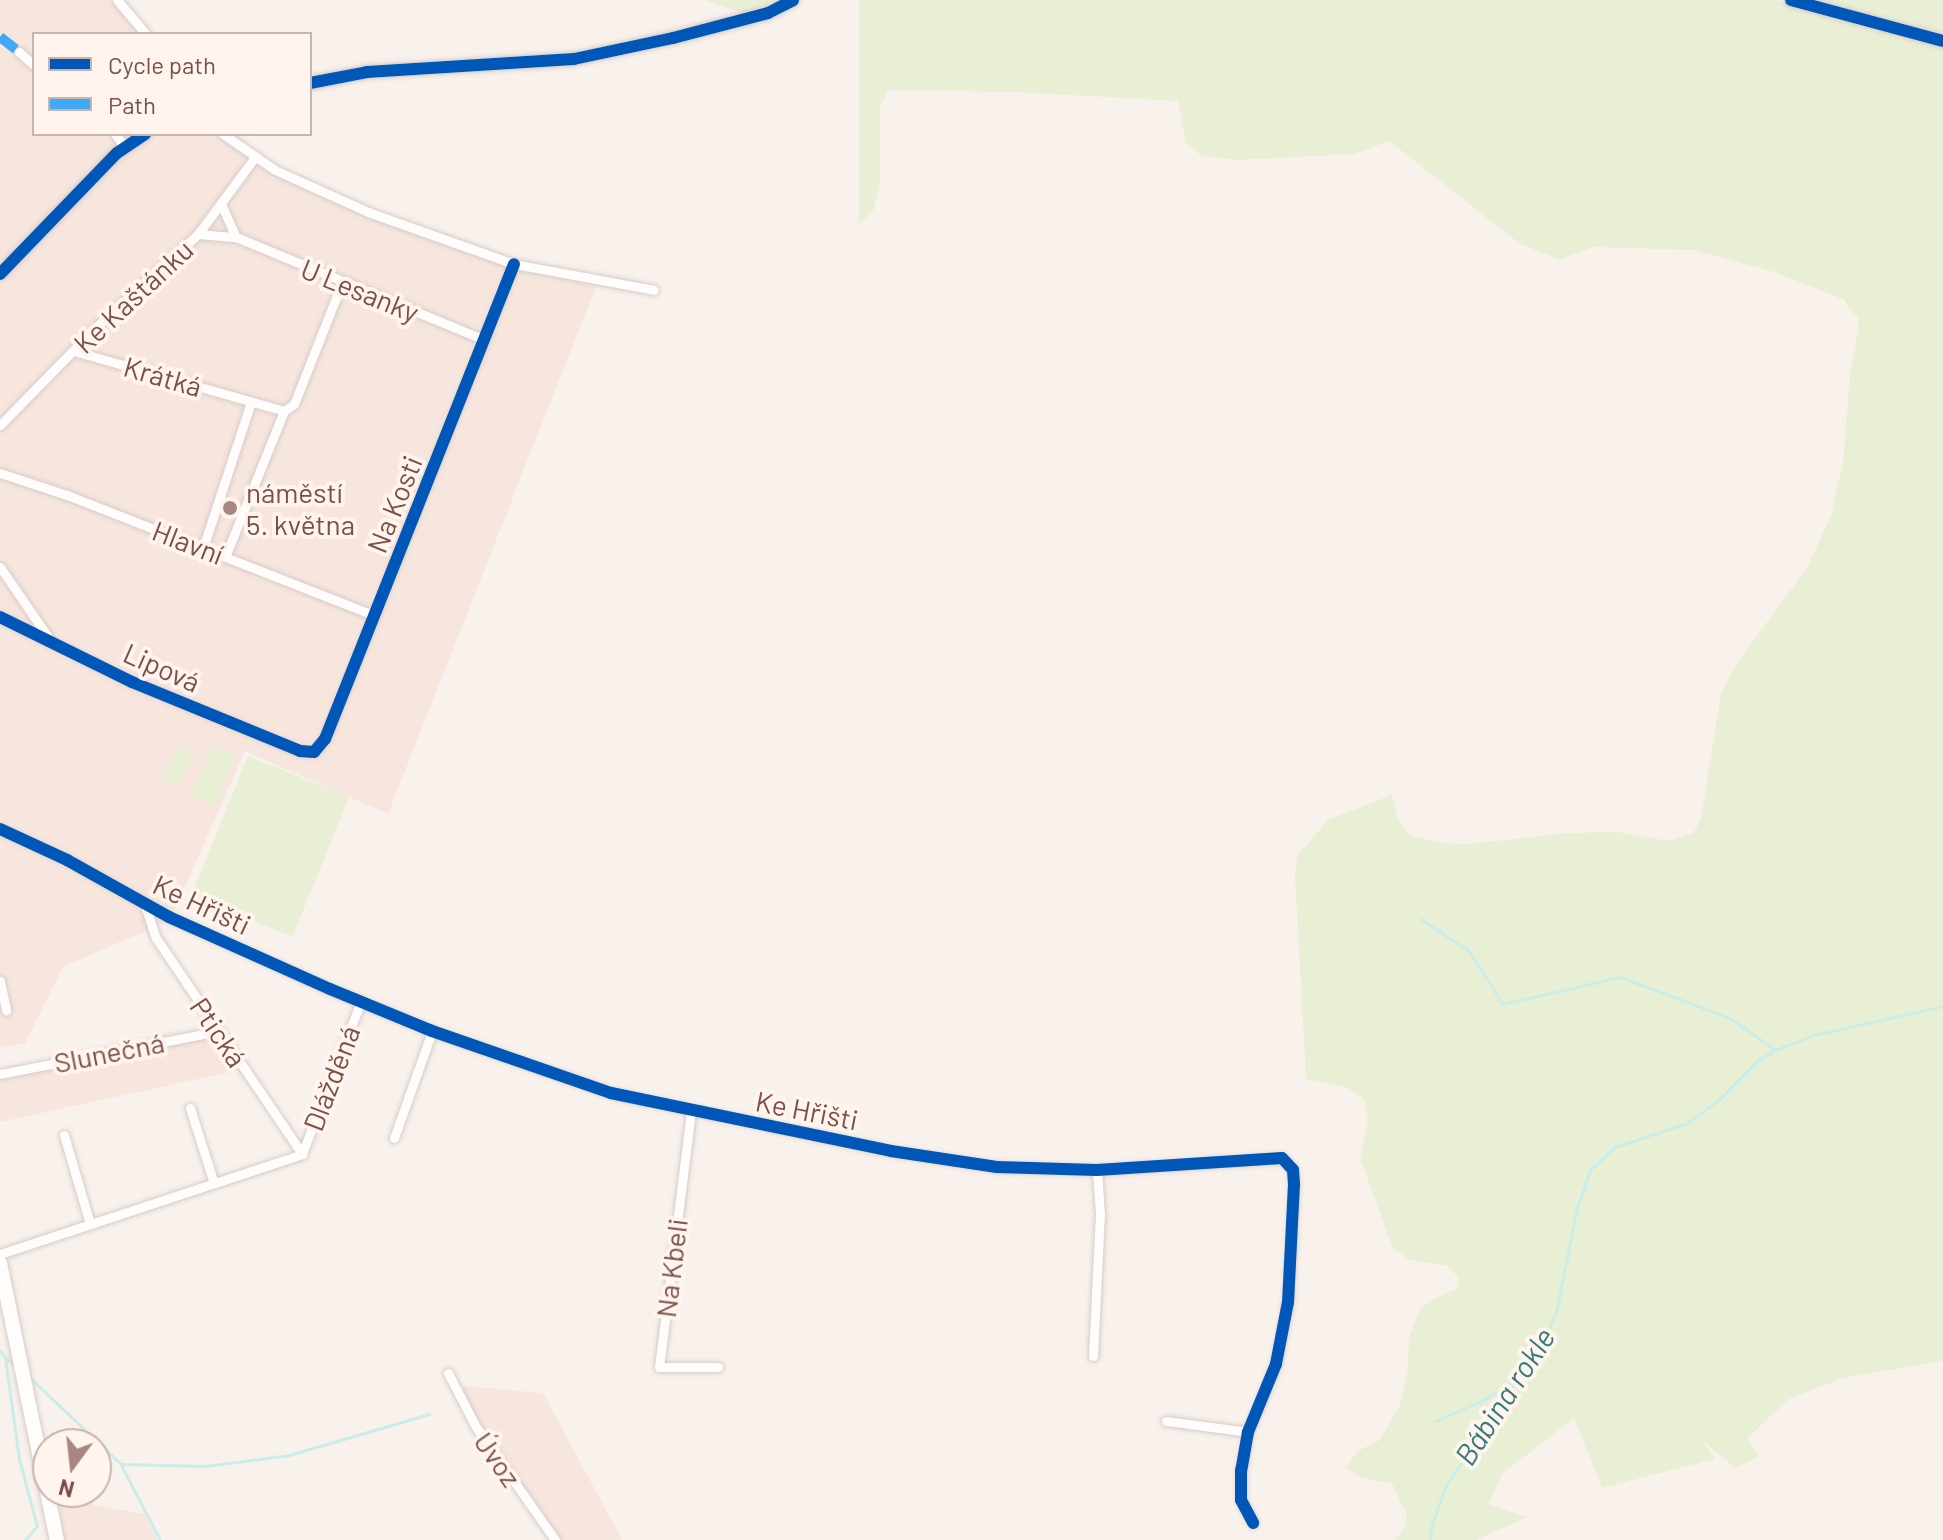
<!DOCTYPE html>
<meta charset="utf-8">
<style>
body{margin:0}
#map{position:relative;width:1943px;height:1540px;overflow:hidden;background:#f8f1ec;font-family:Barlow,sans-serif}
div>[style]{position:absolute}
.residential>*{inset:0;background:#f6e6dd}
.green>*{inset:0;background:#e9efd5;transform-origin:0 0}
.stream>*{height:3px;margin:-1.5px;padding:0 1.5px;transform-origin:1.5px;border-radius:1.5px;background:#caedea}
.roads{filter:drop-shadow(0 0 2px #d7ccc8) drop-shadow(0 0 2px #d7ccc8)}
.minor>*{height:9px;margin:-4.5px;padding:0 4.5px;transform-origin:4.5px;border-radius:4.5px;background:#fefdfc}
.tertiary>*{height:12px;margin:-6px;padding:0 6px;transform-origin:6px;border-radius:6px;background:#fefdfc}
.secondary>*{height:14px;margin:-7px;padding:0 7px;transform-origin:7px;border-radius:7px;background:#fefdfc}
.quiet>*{height:10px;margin-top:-5px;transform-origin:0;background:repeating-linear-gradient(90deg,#3fa9f5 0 20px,transparent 0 30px)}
.cycleway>*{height:12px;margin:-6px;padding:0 6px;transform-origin:6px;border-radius:6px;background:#0057b8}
.dots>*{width:22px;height:22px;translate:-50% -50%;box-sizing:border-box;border:4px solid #fff5ee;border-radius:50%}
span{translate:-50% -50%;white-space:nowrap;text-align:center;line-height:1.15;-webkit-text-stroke:8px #fff5ee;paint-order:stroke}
.street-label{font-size:28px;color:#7b5047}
.poi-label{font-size:28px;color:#7b5047}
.left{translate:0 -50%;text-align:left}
.water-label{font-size:30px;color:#367a79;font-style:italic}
.legend{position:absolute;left:32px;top:32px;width:280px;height:104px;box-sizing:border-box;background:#fff5ee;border:2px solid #cab3ab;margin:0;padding:10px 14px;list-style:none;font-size:24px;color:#7b5047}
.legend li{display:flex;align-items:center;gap:16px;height:40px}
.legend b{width:40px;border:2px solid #cab3ab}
.north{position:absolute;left:32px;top:1428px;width:80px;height:80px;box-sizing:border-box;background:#fff5ee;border:2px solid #cab3ab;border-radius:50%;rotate:195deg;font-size:22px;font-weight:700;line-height:32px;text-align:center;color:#7b5047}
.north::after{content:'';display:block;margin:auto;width:28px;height:36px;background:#a78881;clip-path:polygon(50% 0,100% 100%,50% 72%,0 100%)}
</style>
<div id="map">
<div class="residential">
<div style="clip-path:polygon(0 0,110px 0,140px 34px,34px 34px,34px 134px,220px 134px,276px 173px,515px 267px,597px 284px,388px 814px,245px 751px,170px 920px,63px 967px,25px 1043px,0 1048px)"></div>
<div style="clip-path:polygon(220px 1034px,244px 1069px,0 1122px,0 1077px)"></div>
<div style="clip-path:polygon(463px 1386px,543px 1393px,622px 1540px,551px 1540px,476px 1427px)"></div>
<div style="clip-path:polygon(58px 1499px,145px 1514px,158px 1540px,64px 1540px)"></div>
</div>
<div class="green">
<div style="clip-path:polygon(705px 0,778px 0,742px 13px)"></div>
<div style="clip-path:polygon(859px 0,1775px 0,1943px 47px,1943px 1361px,1843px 1378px,1789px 1399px,1747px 1438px,1759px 1456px,1735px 1468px,1701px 1439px,1715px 1459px,1602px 1488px,1574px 1418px,1502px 1474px,1488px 1504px,1527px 1517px,1476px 1540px,1395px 1540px,1404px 1529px,1407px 1515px,1392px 1484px,1359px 1477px,1346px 1467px,1358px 1451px,1380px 1440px,1399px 1407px,1407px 1377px,1409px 1338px,1420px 1309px,1432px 1300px,1458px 1288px,1459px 1278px,1448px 1266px,1410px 1260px,1393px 1248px,1360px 1159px,1368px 1121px,1365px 1100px,1348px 1088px,1306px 1079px,1295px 875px,1297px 856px,1328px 820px,1392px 795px,1398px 818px,1409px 835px,1441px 843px,1470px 844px,1569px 833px,1617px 832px,1669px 841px,1694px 832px,1701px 819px,1721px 693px,1739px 660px,1807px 568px,1831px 516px,1843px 463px,1850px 375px,1858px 330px,1858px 318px,1849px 310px,1845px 300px,1774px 272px,1695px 250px,1594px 247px,1559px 260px,1519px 243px,1389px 141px,1354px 154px,1236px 160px,1202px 156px,1186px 143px,1178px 101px,1015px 92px,889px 90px,880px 106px,880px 185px,874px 209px,859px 224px)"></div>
<div style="clip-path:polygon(1813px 0,1943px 0,1943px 34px)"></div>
<div style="left:213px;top:745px;width:25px;height:56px;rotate:23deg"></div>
<div style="left:177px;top:747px;width:17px;height:35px;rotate:25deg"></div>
<div style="left:248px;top:756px;width:109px;height:151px;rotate:22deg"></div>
</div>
<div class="stream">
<div style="left:1421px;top:919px;width:56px;rotate:33.4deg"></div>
<div style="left:1468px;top:950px;width:64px;rotate:57.1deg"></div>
<div style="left:1503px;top:1004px;width:120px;rotate:-13deg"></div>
<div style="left:1620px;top:977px;width:117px;rotate:20.4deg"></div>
<div style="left:1730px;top:1018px;width:54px;rotate:35.2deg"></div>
<div style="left:0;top:1351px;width:8px;rotate:50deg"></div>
<div style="left:5px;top:1357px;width:103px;rotate:82.2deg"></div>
<div style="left:19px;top:1459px;width:69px;rotate:75deg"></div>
<div style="left:37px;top:1526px;width:18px;rotate:131deg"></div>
<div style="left:5px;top:1357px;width:13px;rotate:39deg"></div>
<div style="left:30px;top:1378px;width:125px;rotate:43.4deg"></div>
<div style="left:121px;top:1464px;width:85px;rotate:1.3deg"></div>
<div style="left:206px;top:1466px;width:84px;rotate:-7.5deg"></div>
<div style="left:289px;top:1455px;width:146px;rotate:-16.3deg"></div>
<div style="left:1436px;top:1421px;width:58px;rotate:-24.4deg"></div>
<div style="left:1489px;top:1397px;width:30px;rotate:-34deg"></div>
<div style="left:121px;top:1465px;width:85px;rotate:62.5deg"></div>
<div style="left:1430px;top:1540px;width:16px;rotate:-83deg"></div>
<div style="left:1432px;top:1524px;width:41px;rotate:-70.3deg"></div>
<div style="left:1446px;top:1485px;width:171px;rotate:-55.8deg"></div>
<div style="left:1542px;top:1344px;width:34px;rotate:-66deg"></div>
<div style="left:1556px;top:1313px;width:104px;rotate:-78.9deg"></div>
<div style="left:1576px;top:1211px;width:43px;rotate:-71.1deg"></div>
<div style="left:1590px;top:1170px;width:34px;rotate:-43deg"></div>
<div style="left:1615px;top:1147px;width:76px;rotate:-18.4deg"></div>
<div style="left:1687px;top:1123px;width:41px;rotate:-36deg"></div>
<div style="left:1720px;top:1099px;width:54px;rotate:-45.7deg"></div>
<div style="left:1758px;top:1060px;width:20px;rotate:-30deg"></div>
<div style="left:1775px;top:1050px;width:42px;rotate:-21deg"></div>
<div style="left:1814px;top:1035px;width:132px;rotate:-12.7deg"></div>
</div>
<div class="roads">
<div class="minor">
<div style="left:117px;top:0;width:45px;rotate:49.5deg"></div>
<div style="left:19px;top:52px;width:20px;rotate:41deg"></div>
<div style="left:115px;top:134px;width:16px;rotate:52deg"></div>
<div style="left:223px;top:134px;width:63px;rotate:34.7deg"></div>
<div style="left:275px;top:170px;width:102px;rotate:24.3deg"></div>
<div style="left:368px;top:212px;width:155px;rotate:19.6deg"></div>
<div style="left:514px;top:264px;width:142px;rotate:10.5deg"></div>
<div style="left:222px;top:206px;width:34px;rotate:66deg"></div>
<div style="left:198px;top:234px;width:38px;rotate:5deg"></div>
<div style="left:236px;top:237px;width:269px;rotate:22.5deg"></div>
<div style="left:74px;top:351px;width:218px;rotate:15.9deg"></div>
<div style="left:284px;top:411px;width:12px;rotate:-35deg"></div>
<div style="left:294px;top:404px;width:130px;rotate:-68.4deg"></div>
<div style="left:0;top:425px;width:134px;rotate:-45.6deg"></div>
<div style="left:94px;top:329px;width:141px;rotate:-42.4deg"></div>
<div style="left:198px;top:234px;width:96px;rotate:-53.5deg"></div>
<div style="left:0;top:473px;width:71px;rotate:18.2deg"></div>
<div style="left:67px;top:495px;width:331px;rotate:21.4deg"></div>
<div style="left:203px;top:548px;width:154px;rotate:-71.8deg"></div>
<div style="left:225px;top:557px;width:157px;rotate:-68deg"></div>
<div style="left:0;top:567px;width:88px;rotate:55.6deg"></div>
<div style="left:0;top:617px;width:147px;rotate:26.2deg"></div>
<div style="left:132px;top:682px;width:182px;rotate:22.3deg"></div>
<div style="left:300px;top:751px;width:14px;rotate:4deg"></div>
<div style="left:314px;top:752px;width:17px;rotate:-50deg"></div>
<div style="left:325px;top:739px;width:511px;rotate:-68.3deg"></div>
<div style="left:0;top:829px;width:74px;rotate:24.8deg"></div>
<div style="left:67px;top:860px;width:117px;rotate:29.2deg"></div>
<div style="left:169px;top:917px;width:176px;rotate:24.1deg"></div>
<div style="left:330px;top:989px;width:110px;rotate:22.4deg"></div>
<div style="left:432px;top:1031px;width:189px;rotate:19.1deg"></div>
<div style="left:611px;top:1093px;width:286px;rotate:11.7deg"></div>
<div style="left:891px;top:1151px;width:107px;rotate:8.6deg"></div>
<div style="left:997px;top:1167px;width:100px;rotate:1.7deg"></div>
<div style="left:1097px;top:1170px;width:185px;rotate:-3.7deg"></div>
<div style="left:1282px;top:1158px;width:16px;rotate:47deg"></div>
<div style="left:1293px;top:1170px;width:14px;rotate:86deg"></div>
<div style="left:1294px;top:1184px;width:118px;rotate:92.9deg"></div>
<div style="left:1288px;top:1302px;width:63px;rotate:101deg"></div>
<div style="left:1276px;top:1364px;width:74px;rotate:112.4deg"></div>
<div style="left:1248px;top:1432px;width:39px;rotate:100deg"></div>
<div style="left:1241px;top:1470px;width:30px;rotate:90deg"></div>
<div style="left:1241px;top:1500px;width:26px;rotate:62deg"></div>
<div style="left:145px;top:905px;width:35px;rotate:72deg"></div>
<div style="left:156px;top:938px;width:261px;rotate:55.9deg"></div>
<div style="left:0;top:981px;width:30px;rotate:78deg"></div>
<div style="left:0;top:1074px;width:223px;rotate:-11.1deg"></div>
<div style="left:190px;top:1108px;width:79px;rotate:72.3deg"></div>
<div style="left:691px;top:1111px;width:258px;rotate:97.1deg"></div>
<div style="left:659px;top:1367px;width:59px"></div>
<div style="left:64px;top:1135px;width:93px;rotate:73.7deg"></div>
<div style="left:394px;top:1138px;width:114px;rotate:-70.4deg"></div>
<div style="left:302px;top:1154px;width:164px;rotate:-68.9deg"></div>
<div style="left:0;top:1254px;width:318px;rotate:-18.3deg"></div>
<div style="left:1093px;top:1356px;width:142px;rotate:-87.2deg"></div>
<div style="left:1100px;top:1214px;width:44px;rotate:-93.9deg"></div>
<div style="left:448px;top:1373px;width:61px;rotate:62.6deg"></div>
<div style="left:476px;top:1427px;width:138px;rotate:55deg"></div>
<div style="left:1166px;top:1421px;width:83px;rotate:7.6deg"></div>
</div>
<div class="tertiary">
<div style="left:1791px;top:0;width:157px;rotate:15.1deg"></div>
<div style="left:310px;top:83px;width:58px;rotate:-10.9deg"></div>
<div style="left:367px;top:72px;width:207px;rotate:-3.6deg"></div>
<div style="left:574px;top:59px;width:101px;rotate:-12deg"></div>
<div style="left:673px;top:38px;width:98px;rotate:-14.7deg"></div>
<div style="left:768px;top:13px;width:28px;rotate:-27deg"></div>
<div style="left:0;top:274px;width:168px;rotate:-46deg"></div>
<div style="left:117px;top:153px;width:34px;rotate:-34deg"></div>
</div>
<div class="secondary">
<div style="left:0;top:1263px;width:283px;rotate:78.4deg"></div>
</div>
</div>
<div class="quiet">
<div style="left:0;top:37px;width:24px;rotate:38deg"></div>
</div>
<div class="cycleway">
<div style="left:1791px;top:0;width:157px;rotate:15.1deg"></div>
<div style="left:310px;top:83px;width:58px;rotate:-10.9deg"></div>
<div style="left:367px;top:72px;width:207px;rotate:-3.6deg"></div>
<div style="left:574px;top:59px;width:101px;rotate:-12deg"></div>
<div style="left:673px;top:38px;width:98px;rotate:-14.7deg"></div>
<div style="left:768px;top:13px;width:28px;rotate:-27deg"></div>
<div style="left:0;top:274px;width:168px;rotate:-46deg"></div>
<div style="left:117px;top:153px;width:34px;rotate:-34deg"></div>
<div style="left:0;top:617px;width:147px;rotate:26.2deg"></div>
<div style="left:132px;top:682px;width:182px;rotate:22.3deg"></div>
<div style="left:300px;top:751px;width:14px;rotate:4deg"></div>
<div style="left:314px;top:752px;width:17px;rotate:-50deg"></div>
<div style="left:325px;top:739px;width:511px;rotate:-68.3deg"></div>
<div style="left:0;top:829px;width:74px;rotate:24.8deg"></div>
<div style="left:67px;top:860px;width:117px;rotate:29.2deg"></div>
<div style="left:169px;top:917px;width:176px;rotate:24.1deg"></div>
<div style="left:330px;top:989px;width:110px;rotate:22.4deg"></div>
<div style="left:432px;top:1031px;width:189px;rotate:19.1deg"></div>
<div style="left:611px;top:1093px;width:286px;rotate:11.7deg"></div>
<div style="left:891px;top:1151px;width:107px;rotate:8.6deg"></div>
<div style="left:997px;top:1167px;width:100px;rotate:1.7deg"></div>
<div style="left:1097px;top:1170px;width:185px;rotate:-3.7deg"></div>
<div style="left:1282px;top:1158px;width:16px;rotate:47deg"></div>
<div style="left:1293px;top:1170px;width:14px;rotate:86deg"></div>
<div style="left:1294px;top:1184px;width:118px;rotate:92.9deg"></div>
<div style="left:1288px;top:1302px;width:63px;rotate:101deg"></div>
<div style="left:1276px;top:1364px;width:74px;rotate:112.4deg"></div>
<div style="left:1248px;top:1432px;width:39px;rotate:100deg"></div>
<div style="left:1241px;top:1470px;width:30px;rotate:90deg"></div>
<div style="left:1241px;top:1500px;width:26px;rotate:62deg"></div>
</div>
<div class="dots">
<div style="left:230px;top:508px;background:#a78881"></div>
</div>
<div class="street-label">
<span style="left:360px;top:290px;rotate:22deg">U Lesanky</span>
<span style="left:133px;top:296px;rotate:-43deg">Ke Kaštánku</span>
<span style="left:163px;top:376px;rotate:16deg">Krátká</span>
<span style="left:394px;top:504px;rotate:-68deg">Na Kosti</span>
<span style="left:188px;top:542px;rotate:21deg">Hlavní</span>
<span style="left:162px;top:667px;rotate:24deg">Lipová</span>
<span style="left:202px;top:904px;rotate:25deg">Ke Hřišti</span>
<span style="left:219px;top:1032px;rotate:56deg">Ptická</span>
<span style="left:109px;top:1052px;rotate:-11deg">Slunečná</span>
<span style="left:331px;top:1078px;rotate:-69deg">Dlážděná</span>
<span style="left:807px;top:1110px;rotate:11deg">Ke Hřišti</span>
<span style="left:671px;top:1268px;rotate:-83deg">Na Kbeli</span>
<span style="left:498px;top:1459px;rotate:55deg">Úvoz</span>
</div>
<div class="poi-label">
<span class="left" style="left:246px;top:508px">náměstí<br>5. května</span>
</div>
<div class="water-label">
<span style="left:1504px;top:1396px;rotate:-57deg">Bábina rokle</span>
</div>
<ul class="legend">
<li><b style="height:10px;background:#0057b8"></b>Cycle path</li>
<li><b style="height:10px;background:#3fa9f5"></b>Path</li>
</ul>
<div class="north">N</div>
</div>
